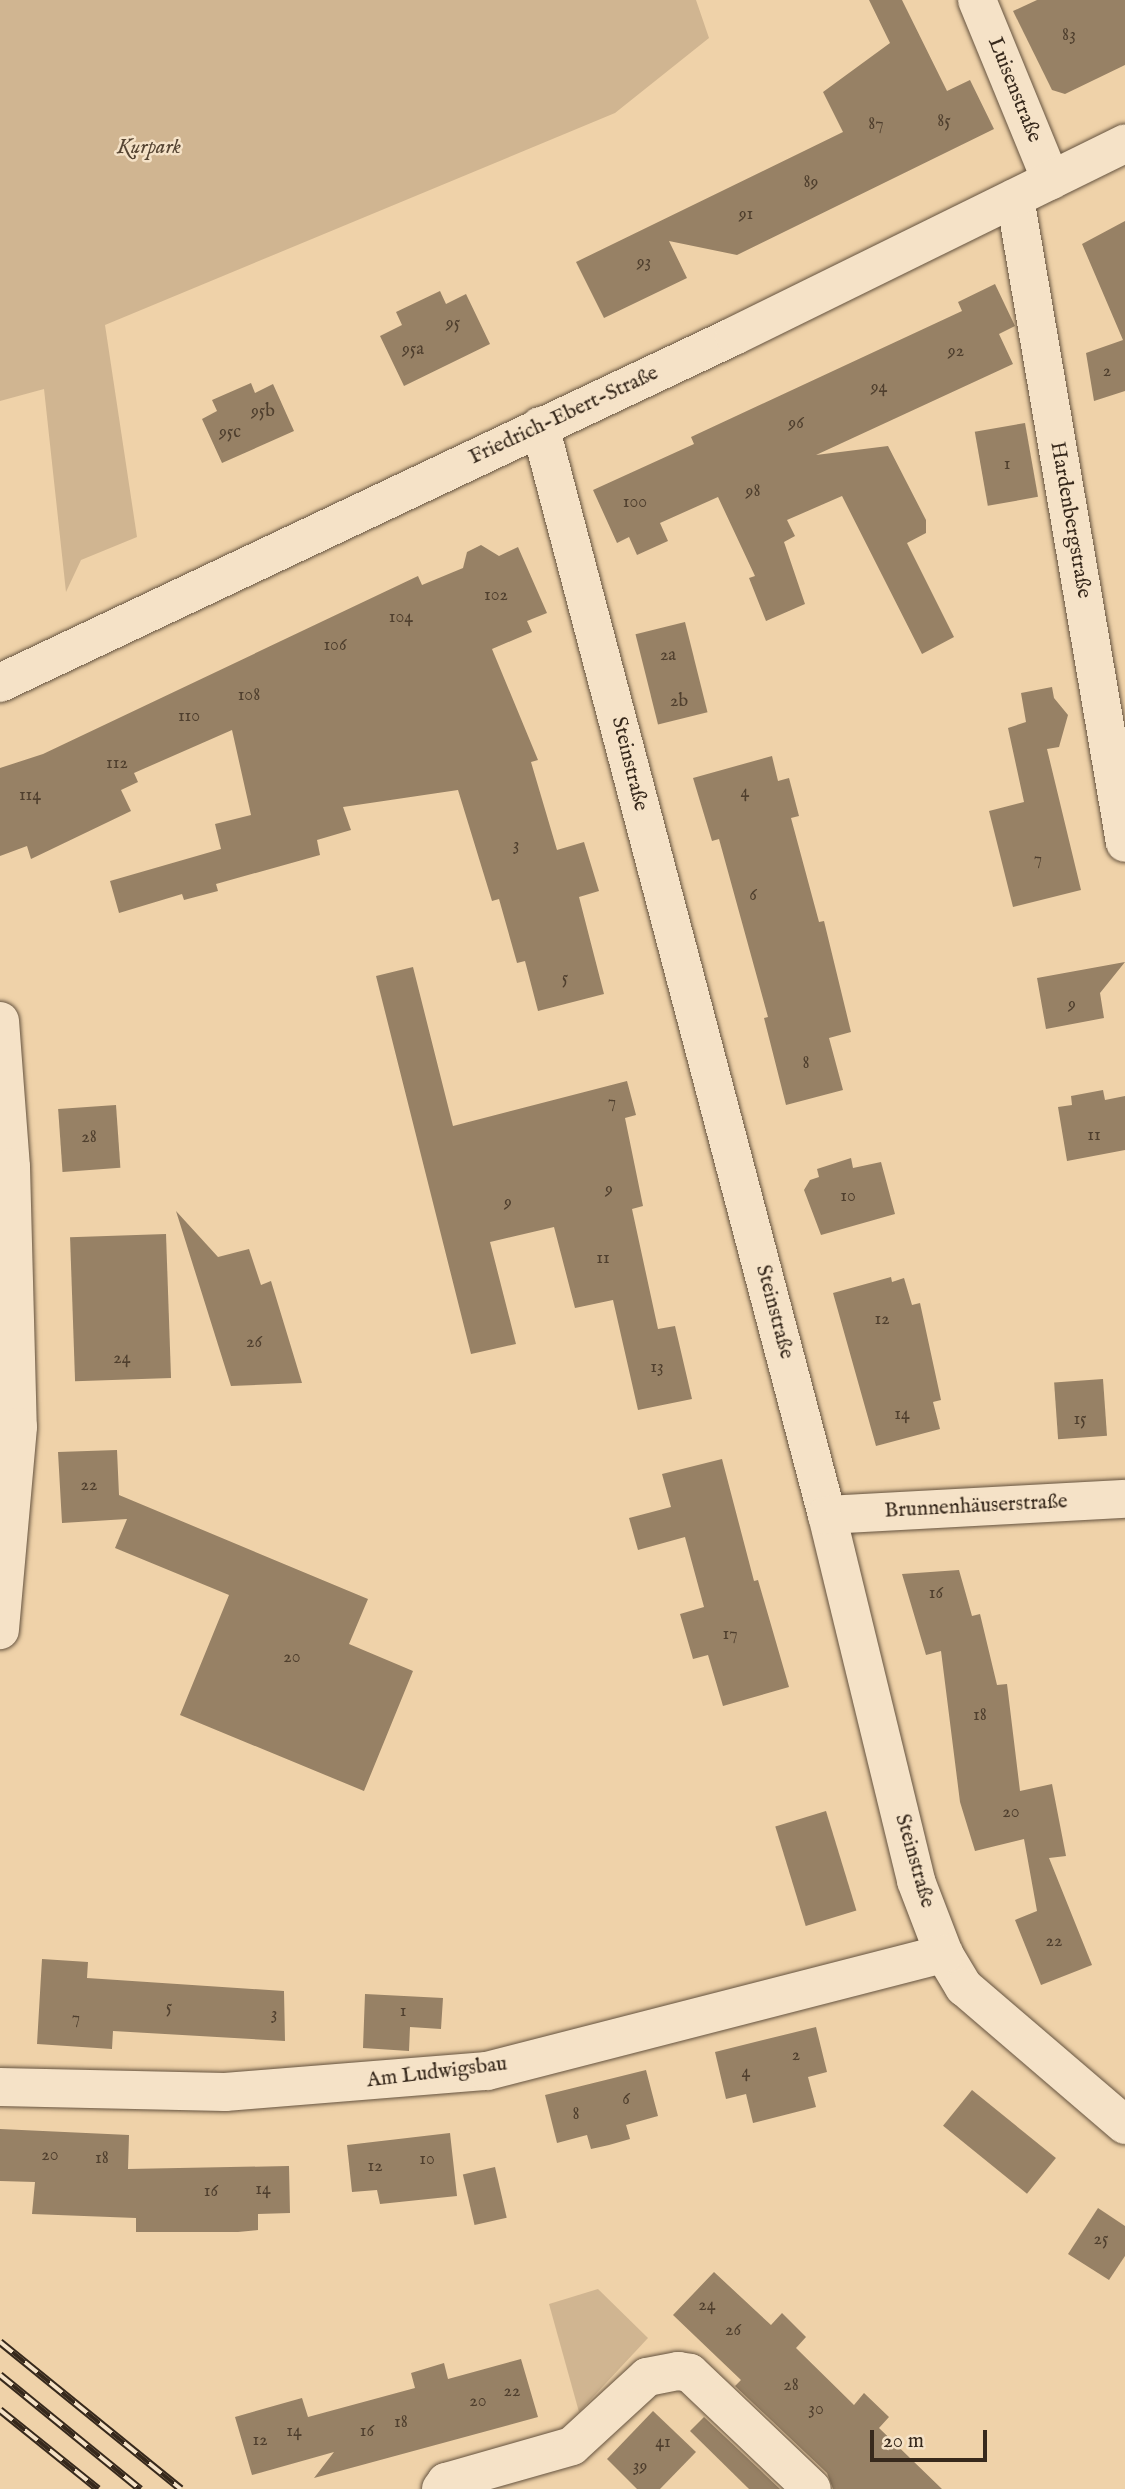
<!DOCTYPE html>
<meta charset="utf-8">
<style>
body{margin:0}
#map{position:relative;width:1125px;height:2489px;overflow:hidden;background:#efd2a9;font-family:"IM FELL English",serif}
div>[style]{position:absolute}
.green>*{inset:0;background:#d0b591}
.building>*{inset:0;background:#978165;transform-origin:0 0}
.roads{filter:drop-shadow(0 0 2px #65533f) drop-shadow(0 0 2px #65533f)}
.street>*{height:38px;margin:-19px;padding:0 19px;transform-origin:19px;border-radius:19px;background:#f5e2c7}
.secondary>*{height:38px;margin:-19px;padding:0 19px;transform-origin:19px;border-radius:19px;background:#f5e2c7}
.rail>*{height:8px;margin-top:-4px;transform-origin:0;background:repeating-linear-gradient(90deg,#f5e2c7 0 16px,#37291c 0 32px);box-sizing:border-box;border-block:2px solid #37291c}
span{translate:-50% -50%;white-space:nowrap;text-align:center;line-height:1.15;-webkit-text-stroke:5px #f5e2c7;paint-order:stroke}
.number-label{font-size:18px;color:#4f3f2e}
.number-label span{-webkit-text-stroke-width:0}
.street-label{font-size:21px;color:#37291c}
.park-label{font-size:21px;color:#564533;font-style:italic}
.scale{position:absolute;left:870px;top:2430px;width:117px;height:32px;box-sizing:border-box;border:4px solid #37291c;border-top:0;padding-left:9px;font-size:21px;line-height:24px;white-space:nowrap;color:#37291c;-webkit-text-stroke:5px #f5e2c7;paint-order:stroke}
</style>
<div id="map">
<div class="green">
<div style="clip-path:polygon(0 0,696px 0,709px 38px,615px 113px,105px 325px,137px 537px,81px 560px,66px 592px,44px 389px,0 401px)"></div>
<div style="clip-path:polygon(598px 2289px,648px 2338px,579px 2412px,549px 2304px)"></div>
</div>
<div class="building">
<div style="clip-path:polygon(869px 0,902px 0,947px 91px,970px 80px,994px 129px,737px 255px,669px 241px,687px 278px,604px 318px,576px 262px,843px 132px,823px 92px,890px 43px)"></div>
<div style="clip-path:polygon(1037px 0,1125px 0,1125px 65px,1065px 94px,1052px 90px,1013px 11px)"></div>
<div style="clip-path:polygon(1125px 221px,1125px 391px,1094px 401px,1086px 353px,1123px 340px,1082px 244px)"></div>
<div style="clip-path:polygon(995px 284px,1015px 326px,999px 334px,1013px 364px,816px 455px,888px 446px,926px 520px,926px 533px,907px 543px,954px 637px,922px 654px,842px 496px,787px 520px,795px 536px,784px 542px,805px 604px,766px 621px,749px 578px,755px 576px,718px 497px,660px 523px,668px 541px,637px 555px,629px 537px,617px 543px,593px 490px,694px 444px,691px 437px,962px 311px,958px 302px)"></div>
<div style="clip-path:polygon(440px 291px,446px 304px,466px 294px,490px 344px,404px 386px,380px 336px,402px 325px,396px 312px)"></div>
<div style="clip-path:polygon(251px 383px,255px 393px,273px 384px,294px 431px,222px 463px,202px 419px,217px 411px,212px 400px)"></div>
<div style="left:1025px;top:423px;width:75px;height:51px;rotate:80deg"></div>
<div style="clip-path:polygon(481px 545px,499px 556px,518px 547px,547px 613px,527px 621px,532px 632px,492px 649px,538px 760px,531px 762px,557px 850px,584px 842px,599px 891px,579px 897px,604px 994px,538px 1011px,525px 961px,517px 963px,499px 899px,492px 901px,458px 790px,343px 807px,351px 830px,317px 840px,320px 855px,216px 884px,218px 891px,184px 900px,182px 894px,119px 913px,110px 881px,221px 849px,215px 824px,251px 815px,232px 730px,134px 773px,138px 782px,121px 790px,131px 811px,31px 859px,27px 846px,0 856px,0 768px,43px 754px,418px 576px,422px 585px,463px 568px,467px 552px)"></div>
<div style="left:685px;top:622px;width:93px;height:51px;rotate:76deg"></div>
<div style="clip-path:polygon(1052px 687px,1054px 698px,1068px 715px,1059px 747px,1047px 749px,1081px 890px,1013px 907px,989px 811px,1024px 802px,1008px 728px,1026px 722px,1021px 693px)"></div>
<div style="clip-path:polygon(772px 756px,778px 781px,789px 778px,799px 816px,791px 818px,819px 922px,824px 921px,851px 1032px,829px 1038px,843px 1090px,786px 1105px,764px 1018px,768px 1017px,719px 839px,712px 841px,693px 778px)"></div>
<div style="clip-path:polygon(1125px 962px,1100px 993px,1104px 1018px,1046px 1029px,1037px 978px)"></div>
<div style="clip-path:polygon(413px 967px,453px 1126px,627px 1081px,636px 1115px,625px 1118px,643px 1206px,632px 1209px,658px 1329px,675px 1326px,692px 1399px,638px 1410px,613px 1300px,575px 1308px,554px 1227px,490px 1242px,516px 1344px,471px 1354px,376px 976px)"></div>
<div style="clip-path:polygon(1103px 1090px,1105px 1100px,1125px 1096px,1125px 1150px,1067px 1161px,1058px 1107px,1072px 1105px,1071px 1096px)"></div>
<div style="left:116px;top:1105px;width:63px;height:58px;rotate:86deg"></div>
<div style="clip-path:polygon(851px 1158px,853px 1168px,881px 1162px,895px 1214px,821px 1235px,804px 1190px,810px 1180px,819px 1177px,817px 1169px)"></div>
<div style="clip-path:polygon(176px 1211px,218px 1257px,249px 1249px,261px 1285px,271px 1281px,302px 1383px,231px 1386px)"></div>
<div style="left:166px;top:1234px;width:144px;height:96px;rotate:88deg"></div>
<div style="clip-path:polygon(891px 1277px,892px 1282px,904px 1278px,912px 1305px,920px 1303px,941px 1400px,933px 1402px,940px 1429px,876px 1446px,833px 1293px)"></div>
<div style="left:1103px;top:1379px;width:57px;height:49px;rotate:86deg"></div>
<div style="clip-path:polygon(117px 1450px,119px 1495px,368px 1599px,349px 1644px,413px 1671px,364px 1791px,180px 1715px,229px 1595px,115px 1548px,127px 1519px,62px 1523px,58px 1452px)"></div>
<div style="clip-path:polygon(722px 1459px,754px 1581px,758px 1580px,789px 1687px,723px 1706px,708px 1655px,693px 1659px,680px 1614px,704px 1607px,685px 1537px,638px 1550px,629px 1518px,671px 1507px,662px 1474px)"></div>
<div style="clip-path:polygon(959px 1570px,972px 1616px,980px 1614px,997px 1685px,1007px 1684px,1020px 1791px,1052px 1784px,1066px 1856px,1049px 1858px,1092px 1965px,1041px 1985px,1015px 1920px,1037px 1911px,1024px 1839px,975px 1851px,960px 1802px,941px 1651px,926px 1655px,902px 1574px)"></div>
<div style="left:826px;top:1811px;width:104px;height:53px;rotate:73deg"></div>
<div style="clip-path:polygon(42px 1959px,88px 1962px,87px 1978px,284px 1991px,285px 2041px,113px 2031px,112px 2049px,37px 2044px)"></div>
<div style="clip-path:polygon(365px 1994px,443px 1998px,441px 2029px,410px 2027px,409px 2051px,363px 2048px)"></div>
<div style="clip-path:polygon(816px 2027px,827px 2072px,808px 2077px,816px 2107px,753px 2123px,746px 2094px,726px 2099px,715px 2052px)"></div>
<div style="clip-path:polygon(646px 2070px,658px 2116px,626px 2125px,630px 2139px,609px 2145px,591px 2149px,587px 2135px,557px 2143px,545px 2095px)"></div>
<div style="left:972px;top:2090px;width:108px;height:46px;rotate:39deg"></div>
<div style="clip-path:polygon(0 2129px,129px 2135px,128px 2169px,289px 2166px,290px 2213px,258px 2214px,258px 2230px,238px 2232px,136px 2232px,136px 2218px,32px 2214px,35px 2182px,0 2181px)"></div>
<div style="clip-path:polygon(450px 2133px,457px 2196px,380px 2204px,377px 2190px,352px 2192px,347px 2145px)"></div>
<div style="left:495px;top:2167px;width:52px;height:33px;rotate:77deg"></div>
<div style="clip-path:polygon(1098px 2208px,1125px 2226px,1125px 2256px,1109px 2280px,1068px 2254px)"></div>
<div style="clip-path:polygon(714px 2272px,771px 2325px,782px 2313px,806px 2337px,796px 2348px,854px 2405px,864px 2393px,889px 2417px,879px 2428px,942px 2489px,833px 2489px,827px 2473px,735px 2386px,741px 2380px,673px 2315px)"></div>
<div style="clip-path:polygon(521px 2359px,538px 2417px,314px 2478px,334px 2452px,252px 2475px,235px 2417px,302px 2398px,308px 2417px,415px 2388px,411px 2373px,444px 2363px,448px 2379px)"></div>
<div style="clip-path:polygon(653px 2411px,696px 2452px,660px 2489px,637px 2489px,607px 2459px)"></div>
<div style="clip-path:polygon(704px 2417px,780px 2489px,749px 2489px,690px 2431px)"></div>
</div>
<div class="roads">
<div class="street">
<div style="left:977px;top:0;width:195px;rotate:67.7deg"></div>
<div style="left:1015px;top:198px;width:654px;rotate:80.32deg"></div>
<div style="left:540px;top:426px;width:1126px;rotate:75.24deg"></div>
<div style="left:827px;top:1515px;width:377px;rotate:76.3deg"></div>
<div style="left:916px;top:1881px;width:78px;rotate:69deg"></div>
<div style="left:944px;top:1954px;width:39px;rotate:59deg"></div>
<div style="left:964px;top:1987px;width:212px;rotate:40.6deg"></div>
<div style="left:0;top:1021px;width:146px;rotate:85.7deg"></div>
<div style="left:11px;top:1167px;width:260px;rotate:88.5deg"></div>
<div style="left:18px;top:1427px;width:204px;rotate:95.1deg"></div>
<div style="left:827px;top:1515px;width:298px;rotate:-3.1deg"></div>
<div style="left:0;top:2087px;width:225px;rotate:1.3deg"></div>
<div style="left:225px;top:2092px;width:263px;rotate:-4.6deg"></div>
<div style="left:487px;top:2071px;width:472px;rotate:-14.4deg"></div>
<div style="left:441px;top:2489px;width:9px;rotate:-54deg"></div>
<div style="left:446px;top:2482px;width:131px;rotate:-15.9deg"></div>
<div style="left:572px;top:2446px;width:102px;rotate:-42.6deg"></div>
<div style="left:647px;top:2377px;width:32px;rotate:-11deg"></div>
<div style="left:678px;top:2371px;width:12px;rotate:9deg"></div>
<div style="left:690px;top:2373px;width:168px;rotate:43.6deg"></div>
</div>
<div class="secondary">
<div style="left:0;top:683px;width:812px;rotate:-25.3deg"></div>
<div style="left:734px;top:336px;width:436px;rotate:-26.2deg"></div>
</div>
</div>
<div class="rail">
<div style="left:0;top:2342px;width:233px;rotate:39.1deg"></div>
<div style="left:0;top:2375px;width:181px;rotate:39.2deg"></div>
<div style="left:0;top:2410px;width:126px;rotate:38.9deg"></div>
</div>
<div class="number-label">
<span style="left:1069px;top:36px">83</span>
<span style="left:944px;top:122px">85</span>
<span style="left:876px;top:125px">87</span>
<span style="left:811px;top:183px">89</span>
<span style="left:746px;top:215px">91</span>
<span style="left:644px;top:263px">93</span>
<span style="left:453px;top:324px">95</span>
<span style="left:413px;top:350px">95a</span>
<span style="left:956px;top:352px">92</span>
<span style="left:1107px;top:372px">2</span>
<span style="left:879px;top:388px">94</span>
<span style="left:263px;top:412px">95b</span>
<span style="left:796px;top:424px">96</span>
<span style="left:230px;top:433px">95c</span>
<span style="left:1007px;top:465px">1</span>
<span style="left:753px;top:492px">98</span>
<span style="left:635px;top:503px">100</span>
<span style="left:496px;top:596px">102</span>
<span style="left:401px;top:618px">104</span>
<span style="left:335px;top:646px">106</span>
<span style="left:668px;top:656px">2a</span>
<span style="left:249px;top:696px">108</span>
<span style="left:679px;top:702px">2b</span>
<span style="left:189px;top:717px">110</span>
<span style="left:117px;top:764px">112</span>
<span style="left:745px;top:793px">4</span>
<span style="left:30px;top:796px">114</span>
<span style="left:516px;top:846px">3</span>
<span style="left:1038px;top:860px">7</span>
<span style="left:753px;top:896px">6</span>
<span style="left:565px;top:979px">5</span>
<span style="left:1072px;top:1005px">9</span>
<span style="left:806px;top:1064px">8</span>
<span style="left:612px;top:1103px">7</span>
<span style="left:1094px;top:1136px">11</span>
<span style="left:89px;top:1138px">28</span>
<span style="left:609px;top:1190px">9</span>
<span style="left:848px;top:1197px">10</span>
<span style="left:508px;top:1203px">9</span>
<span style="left:603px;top:1259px">11</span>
<span style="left:882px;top:1320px">12</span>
<span style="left:254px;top:1343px">26</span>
<span style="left:122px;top:1359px">24</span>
<span style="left:657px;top:1368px">13</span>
<span style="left:902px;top:1415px">14</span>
<span style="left:1080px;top:1420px">15</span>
<span style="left:89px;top:1486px">22</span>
<span style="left:936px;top:1594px">16</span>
<span style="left:730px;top:1635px">17</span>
<span style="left:292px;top:1658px">20</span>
<span style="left:980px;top:1716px">18</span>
<span style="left:1011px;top:1813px">20</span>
<span style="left:1054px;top:1942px">22</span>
<span style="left:169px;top:2008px">5</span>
<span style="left:403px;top:2012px">1</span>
<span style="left:274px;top:2015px">3</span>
<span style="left:76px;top:2019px">7</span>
<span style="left:796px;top:2056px">2</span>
<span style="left:746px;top:2073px">4</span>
<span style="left:626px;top:2100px">6</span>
<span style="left:576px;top:2115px">8</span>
<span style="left:50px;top:2156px">20</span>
<span style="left:102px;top:2159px">18</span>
<span style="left:427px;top:2160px">10</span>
<span style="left:375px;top:2167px">12</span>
<span style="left:263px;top:2190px">14</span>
<span style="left:211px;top:2192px">16</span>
<span style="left:1101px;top:2240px">25</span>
<span style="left:707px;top:2306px">24</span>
<span style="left:733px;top:2331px">26</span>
<span style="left:791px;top:2386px">28</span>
<span style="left:512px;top:2392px">22</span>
<span style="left:478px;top:2402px">20</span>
<span style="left:816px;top:2410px">30</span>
<span style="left:401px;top:2423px">18</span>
<span style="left:294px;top:2432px">14</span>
<span style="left:367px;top:2432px">16</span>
<span style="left:260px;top:2441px">12</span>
<span style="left:663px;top:2443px">41</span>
<span style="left:640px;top:2467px">39</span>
</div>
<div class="street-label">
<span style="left:1014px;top:90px;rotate:68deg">Luisenstraße</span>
<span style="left:564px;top:416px;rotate:-25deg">Friedrich-Ebert-Straße</span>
<span style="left:1070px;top:520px;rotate:80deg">Hardenbergstraße</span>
<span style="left:629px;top:764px;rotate:76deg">Steinstraße</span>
<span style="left:774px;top:1312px;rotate:75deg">Steinstraße</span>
<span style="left:976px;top:1507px;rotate:-3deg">Brunnenhäuserstraße</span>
<span style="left:914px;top:1861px;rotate:74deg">Steinstraße</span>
<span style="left:437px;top:2073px;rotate:-7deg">Am Ludwigsbau</span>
</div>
<div class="park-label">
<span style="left:149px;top:148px">Kurpark</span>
</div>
<div class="scale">20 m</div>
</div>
